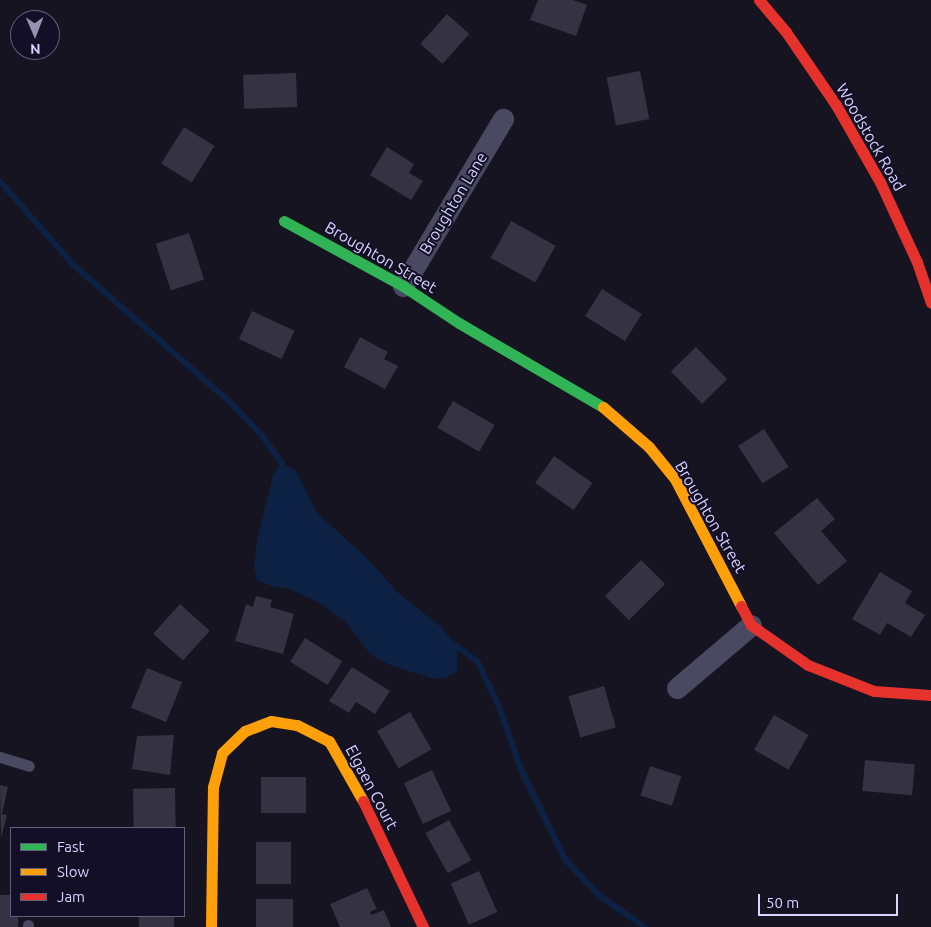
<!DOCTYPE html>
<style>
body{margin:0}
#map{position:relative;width:931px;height:927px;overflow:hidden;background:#161421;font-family:Ubuntu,sans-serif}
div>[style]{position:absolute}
.water>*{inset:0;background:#0d2144}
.stream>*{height:5.5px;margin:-2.75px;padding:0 2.75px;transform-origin:2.75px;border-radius:2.75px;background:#0d2144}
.building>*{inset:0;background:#343243;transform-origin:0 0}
.lane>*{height:11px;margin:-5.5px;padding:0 5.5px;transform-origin:5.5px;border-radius:5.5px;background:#4a4962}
.street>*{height:21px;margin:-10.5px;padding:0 10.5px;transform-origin:10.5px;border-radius:10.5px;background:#4a4962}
.fast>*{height:11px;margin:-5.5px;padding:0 5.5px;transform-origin:5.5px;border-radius:5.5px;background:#30b455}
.slow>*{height:11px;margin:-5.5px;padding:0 5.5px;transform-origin:5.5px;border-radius:5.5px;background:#ff9f0a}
.jam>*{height:11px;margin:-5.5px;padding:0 5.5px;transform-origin:5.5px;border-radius:5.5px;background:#e5322d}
span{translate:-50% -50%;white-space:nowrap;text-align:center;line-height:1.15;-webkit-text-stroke:4px #130f26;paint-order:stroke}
.street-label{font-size:16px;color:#d9d4ff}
.legend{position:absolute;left:10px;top:827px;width:175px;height:90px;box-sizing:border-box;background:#130f26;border:1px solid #625e7d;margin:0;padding:6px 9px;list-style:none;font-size:15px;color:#d9d4ff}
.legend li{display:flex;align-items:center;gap:10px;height:25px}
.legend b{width:25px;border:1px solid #625e7d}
.north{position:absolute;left:10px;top:10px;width:50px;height:50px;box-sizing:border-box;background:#130f26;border:1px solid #625e7d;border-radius:50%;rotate:179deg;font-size:14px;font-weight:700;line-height:20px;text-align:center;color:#d9d4ff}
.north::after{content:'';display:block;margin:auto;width:18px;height:22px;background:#9591b1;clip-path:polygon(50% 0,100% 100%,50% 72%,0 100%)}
.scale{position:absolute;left:758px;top:894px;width:140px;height:22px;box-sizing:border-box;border:2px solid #d9d4ff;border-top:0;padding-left:6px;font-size:15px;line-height:18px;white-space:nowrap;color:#d9d4ff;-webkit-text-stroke:4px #130f26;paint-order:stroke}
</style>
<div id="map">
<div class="water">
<div style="clip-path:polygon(282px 463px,296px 471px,318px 514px,369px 560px,396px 591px,441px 627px,457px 646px,457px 671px,445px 678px,431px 678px,390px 665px,370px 654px,346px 622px,318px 602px,288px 588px,274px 587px,257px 580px,254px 568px,257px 540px,273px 475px)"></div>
</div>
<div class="stream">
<div style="left:0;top:181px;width:111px;rotate:48.7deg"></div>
<div style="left:73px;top:264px;width:208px;rotate:41.3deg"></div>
<div style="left:229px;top:401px;width:47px;rotate:45.9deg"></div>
<div style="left:262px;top:435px;width:34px;rotate:54deg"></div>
<div style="left:457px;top:646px;width:26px;rotate:37deg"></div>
<div style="left:478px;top:662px;width:48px;rotate:64deg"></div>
<div style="left:499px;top:705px;width:70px;rotate:70.8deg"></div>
<div style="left:522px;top:771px;width:99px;rotate:63.7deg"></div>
<div style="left:566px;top:860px;width:48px;rotate:46.7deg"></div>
<div style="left:599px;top:895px;width:56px;rotate:34.8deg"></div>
</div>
<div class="building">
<div style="clip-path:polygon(538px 0,573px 0,587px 5px,576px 36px,530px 20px)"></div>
<div style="left:447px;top:14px;width:30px;height:40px;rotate:42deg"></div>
<div style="left:640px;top:71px;width:49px;height:34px;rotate:79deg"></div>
<div style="left:296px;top:73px;width:34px;height:53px;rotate:88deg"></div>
<div style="left:184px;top:127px;width:36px;height:43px;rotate:32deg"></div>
<div style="clip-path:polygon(387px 147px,414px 164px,409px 173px,423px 181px,411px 200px,370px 175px)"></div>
<div style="left:511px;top:221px;width:51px;height:42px;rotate:29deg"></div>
<div style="left:189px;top:233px;width:49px;height:35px;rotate:72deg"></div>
<div style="left:602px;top:289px;width:47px;height:32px;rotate:32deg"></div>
<div style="left:252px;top:311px;width:47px;height:31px;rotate:25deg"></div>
<div style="clip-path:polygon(360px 337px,388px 352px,384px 359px,398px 366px,385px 389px,344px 367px)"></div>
<div style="left:696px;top:347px;width:45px;height:35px;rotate:46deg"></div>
<div style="left:453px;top:401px;width:48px;height:31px;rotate:30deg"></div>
<div style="left:764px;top:429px;width:45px;height:31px;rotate:57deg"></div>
<div style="left:554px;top:456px;width:47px;height:33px;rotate:35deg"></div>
<div style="clip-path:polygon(817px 498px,835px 519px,821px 531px,847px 561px,818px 585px,774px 533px)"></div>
<div style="left:641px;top:560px;width:34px;height:51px;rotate:45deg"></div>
<div style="clip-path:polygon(880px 572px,912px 591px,905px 603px,925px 615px,911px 637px,887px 623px,880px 635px,852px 619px)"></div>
<div style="clip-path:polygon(256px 596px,272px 600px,270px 607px,294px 614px,283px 654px,235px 641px,246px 604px,253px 607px)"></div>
<div style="left:180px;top:604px;width:40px;height:40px;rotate:42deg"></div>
<div style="left:305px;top:638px;width:44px;height:28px;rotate:32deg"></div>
<div style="clip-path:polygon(352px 667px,390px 691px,375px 714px,356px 702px,349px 713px,329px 701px)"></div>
<div style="left:147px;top:668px;width:38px;height:43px;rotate:22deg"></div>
<div style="left:604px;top:686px;width:43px;height:37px;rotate:74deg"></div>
<div style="left:410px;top:712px;width:43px;height:38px;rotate:60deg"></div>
<div style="left:774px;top:715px;width:40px;height:40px;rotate:30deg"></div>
<div style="clip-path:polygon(174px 735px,170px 775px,132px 769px,137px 736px)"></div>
<div style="left:865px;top:760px;width:50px;height:31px;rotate:5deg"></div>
<div style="left:650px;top:766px;width:33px;height:31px;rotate:18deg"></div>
<div style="left:432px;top:770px;width:45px;height:31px;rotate:65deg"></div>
<div style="left:261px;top:777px;width:45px;height:36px"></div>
<div style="clip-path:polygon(0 785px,8px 787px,2px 814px,7px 815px,1px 838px)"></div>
<div style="left:175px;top:788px;width:40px;height:42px;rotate:89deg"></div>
<div style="left:449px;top:820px;width:46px;height:27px;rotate:61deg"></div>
<div style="left:256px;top:842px;width:35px;height:42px"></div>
<div style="left:479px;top:871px;width:45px;height:31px;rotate:66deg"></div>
<div style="clip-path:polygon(367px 888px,377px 909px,370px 912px,371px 915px,384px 910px,391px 927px,340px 927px,330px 904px)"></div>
<div style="clip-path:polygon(0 895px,11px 895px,11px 916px,18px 916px,18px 927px,0 927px)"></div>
<div style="left:256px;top:899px;width:37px;height:28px"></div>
<div style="left:139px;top:916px;width:35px;height:11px"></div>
</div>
<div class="lane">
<div style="left:0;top:757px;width:30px;rotate:17deg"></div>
<div style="left:28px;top:925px;width:2px;rotate:90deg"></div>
</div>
<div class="street">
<div style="left:403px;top:286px;width:195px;rotate:-59.1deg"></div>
<div style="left:677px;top:688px;width:97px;rotate:-40.4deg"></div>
</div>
<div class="fast">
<div style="left:284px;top:221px;width:136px;rotate:28.6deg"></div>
<div style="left:403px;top:286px;width:67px;rotate:33.5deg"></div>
<div style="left:459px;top:323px;width:167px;rotate:30.3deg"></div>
</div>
<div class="slow">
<div style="left:603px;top:407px;width:61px;rotate:41deg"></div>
<div style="left:649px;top:447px;width:41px;rotate:50.9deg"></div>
<div style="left:675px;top:479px;width:143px;rotate:62.5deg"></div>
<div style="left:211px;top:927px;width:140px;rotate:-89.2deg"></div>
<div style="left:213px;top:787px;width:35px;rotate:-75deg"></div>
<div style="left:222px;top:753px;width:32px;rotate:-44deg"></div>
<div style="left:245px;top:731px;width:28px;rotate:-21deg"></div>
<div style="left:271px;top:721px;width:26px;rotate:9deg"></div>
<div style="left:297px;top:725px;width:36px;rotate:27deg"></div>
<div style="left:329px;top:741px;width:69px;rotate:60.5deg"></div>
</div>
<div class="jam">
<div style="left:759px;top:0;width:42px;rotate:49.8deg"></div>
<div style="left:786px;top:32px;width:88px;rotate:55.6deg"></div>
<div style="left:836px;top:105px;width:89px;rotate:60.3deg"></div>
<div style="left:880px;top:182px;width:88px;rotate:65.2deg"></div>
<div style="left:917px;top:262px;width:43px;rotate:71.1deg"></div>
<div style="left:741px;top:606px;width:21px;rotate:62deg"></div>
<div style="left:751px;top:625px;width:70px;rotate:35.1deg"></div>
<div style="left:808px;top:665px;width:71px;rotate:21.5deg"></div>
<div style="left:874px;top:691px;width:57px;rotate:4deg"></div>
<div style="left:363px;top:801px;width:140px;rotate:64.5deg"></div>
</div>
<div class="street-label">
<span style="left:871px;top:137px;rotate:60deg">Woodstock Road</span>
<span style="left:453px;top:203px;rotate:-59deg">Broughton Lane</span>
<span style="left:381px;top:257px;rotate:30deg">Broughton Street</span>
<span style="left:711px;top:517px;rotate:60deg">Broughton Street</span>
<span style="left:372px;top:787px;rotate:62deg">Elgaen Court</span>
</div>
<ul class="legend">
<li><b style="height:6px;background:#30b455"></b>Fast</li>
<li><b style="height:6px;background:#ff9f0a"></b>Slow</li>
<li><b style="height:6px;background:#e5322d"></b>Jam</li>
</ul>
<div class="north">N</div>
<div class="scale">50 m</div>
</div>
